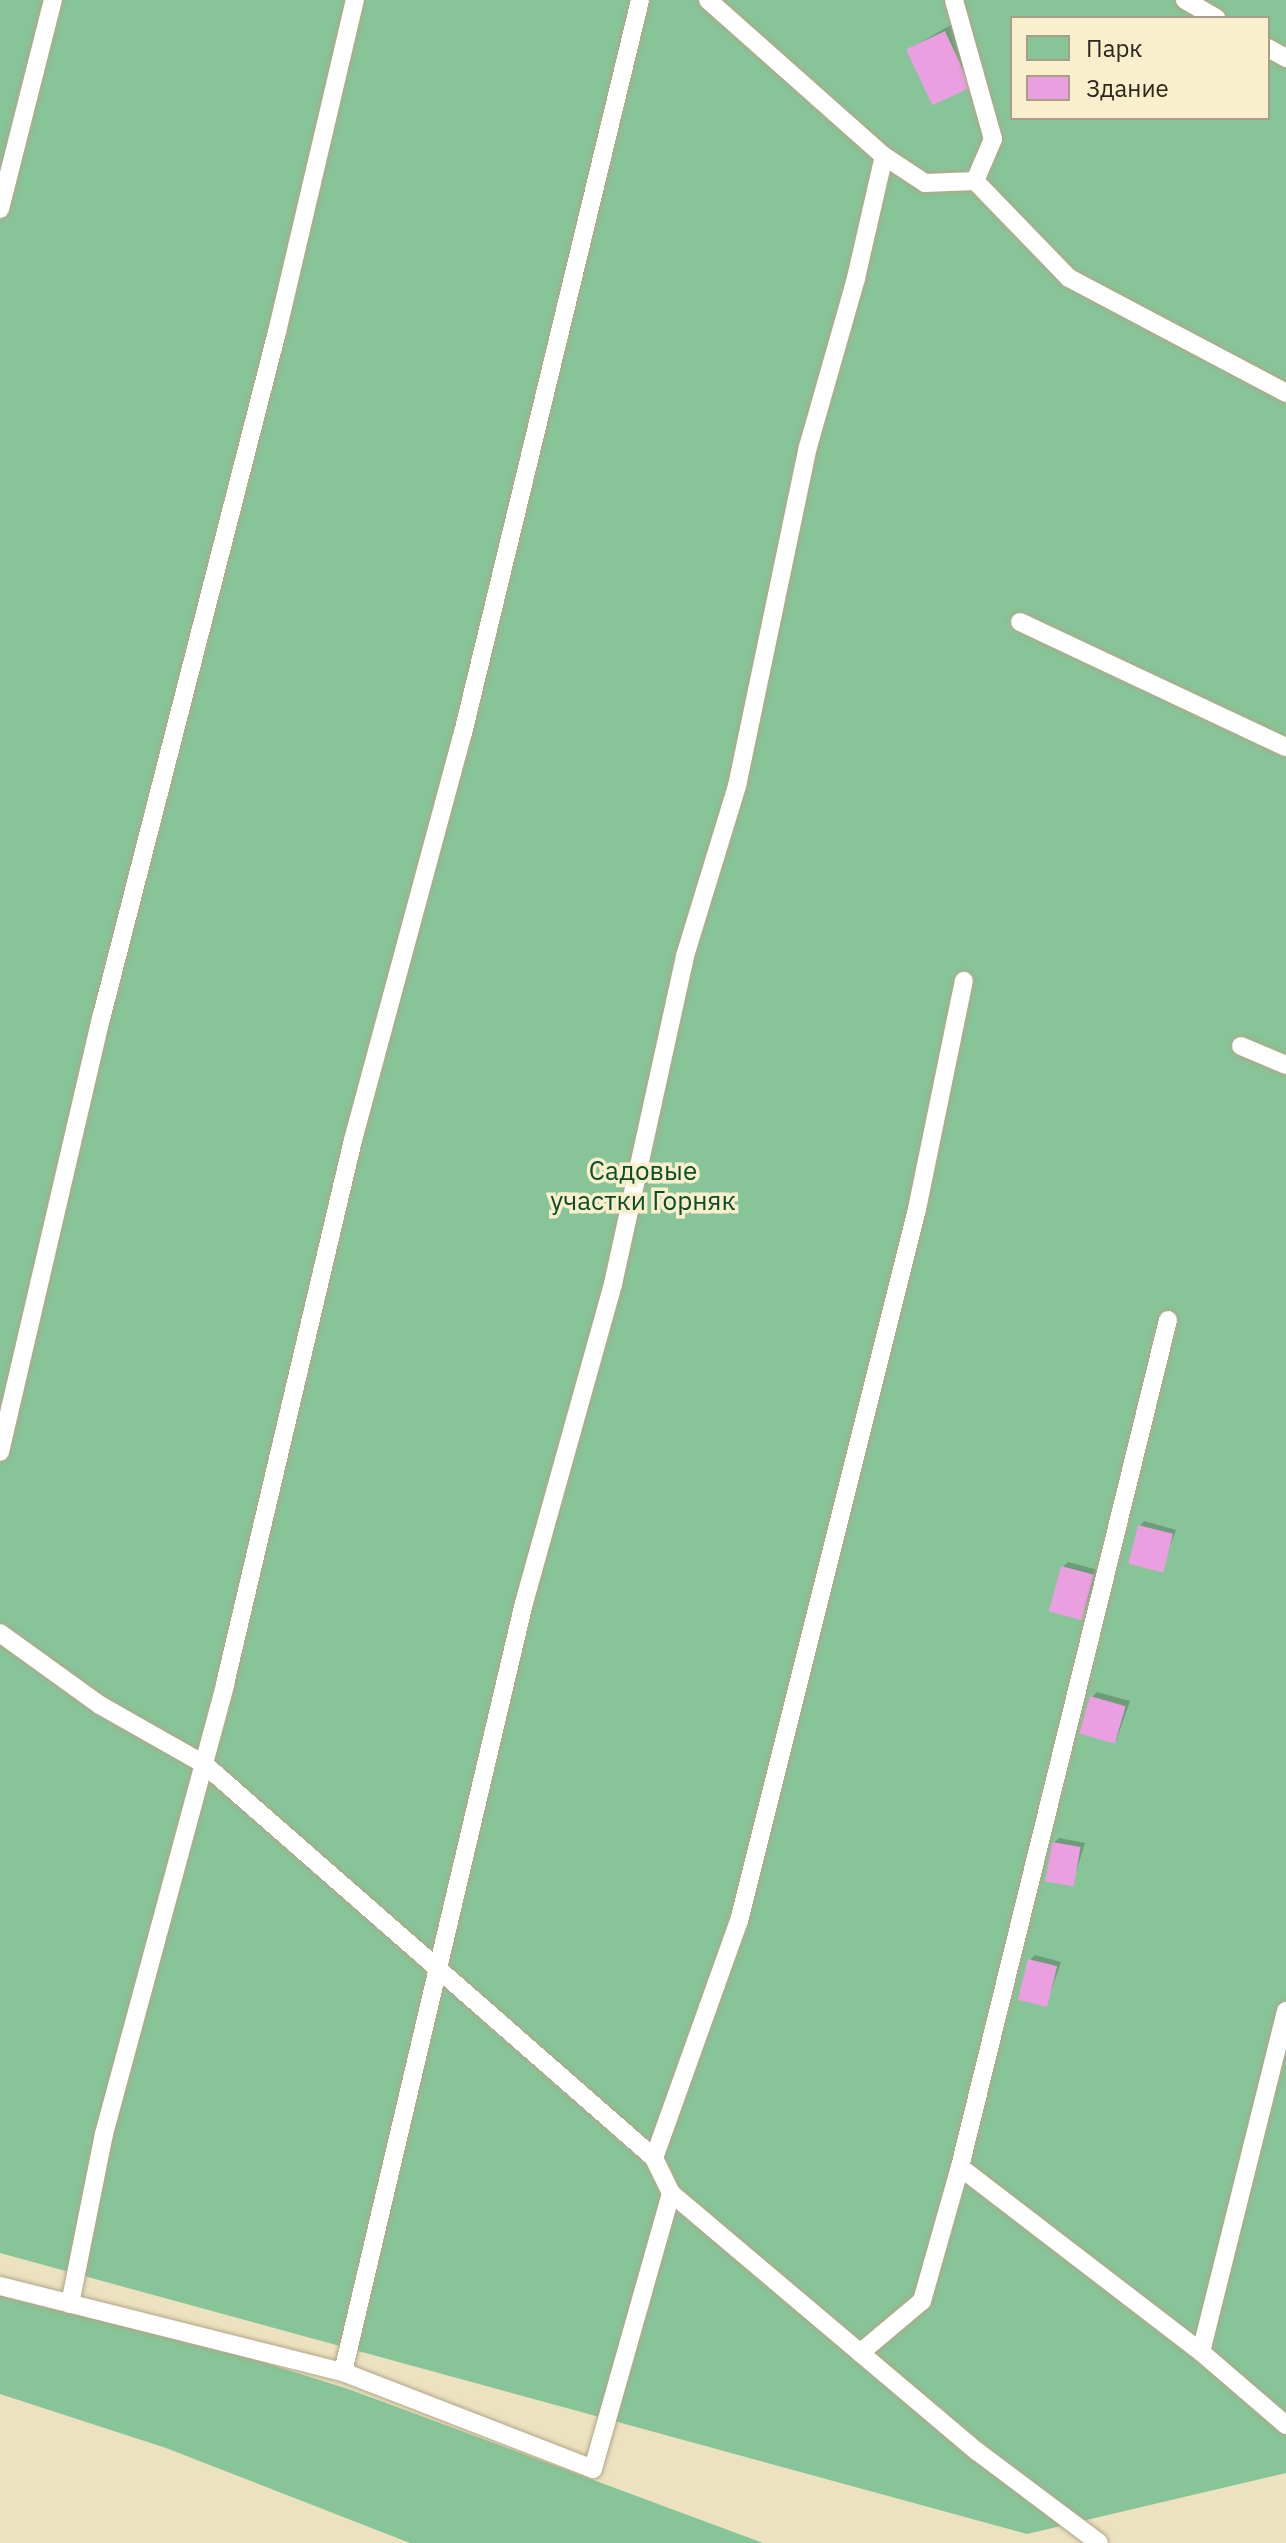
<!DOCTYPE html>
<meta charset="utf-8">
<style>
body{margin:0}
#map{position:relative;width:1286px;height:2543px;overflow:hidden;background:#ece2c0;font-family:"IBM Plex Sans",sans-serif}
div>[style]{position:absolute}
.green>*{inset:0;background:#87c498}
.shadow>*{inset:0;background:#0003}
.building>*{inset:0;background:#ea9fe1;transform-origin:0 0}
.roads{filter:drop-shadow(0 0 2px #b0a686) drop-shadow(0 0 2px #b0a686)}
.service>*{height:18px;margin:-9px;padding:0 9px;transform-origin:9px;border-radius:9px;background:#fff}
span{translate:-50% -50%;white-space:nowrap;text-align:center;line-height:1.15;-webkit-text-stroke:7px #f9efcd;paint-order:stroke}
.park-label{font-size:26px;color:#094e28}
.legend{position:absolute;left:1010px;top:16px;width:260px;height:104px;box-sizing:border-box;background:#f9efcd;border:2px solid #a79f85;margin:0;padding:10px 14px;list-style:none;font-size:24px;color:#2b271a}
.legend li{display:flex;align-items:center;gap:16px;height:40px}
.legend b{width:40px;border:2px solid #a79f85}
</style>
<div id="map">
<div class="green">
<div style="clip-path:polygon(evenodd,0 0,1286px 0,1286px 2473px,1027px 2534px,0 2253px,0 0,1012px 18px,1268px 18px,1268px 118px,1012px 118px,1012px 18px)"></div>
<div style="clip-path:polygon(0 2279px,351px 2390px,763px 2543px,410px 2543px,166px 2448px,0 2394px)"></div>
</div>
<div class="shadow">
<div style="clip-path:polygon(956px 22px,970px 85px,909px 49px)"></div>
<div style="clip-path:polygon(1144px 1521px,1176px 1530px,1161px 1570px,1140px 1526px)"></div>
<div style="clip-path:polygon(1068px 1562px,1098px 1570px,1082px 1618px,1063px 1567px)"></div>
<div style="clip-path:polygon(1097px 1692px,1130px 1701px,1116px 1741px,1092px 1697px)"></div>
<div style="clip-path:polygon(1059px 1838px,1085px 1843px,1072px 1884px,1054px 1843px)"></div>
<div style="clip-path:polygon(1035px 1955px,1061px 1962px,1046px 2005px,1030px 1960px)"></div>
</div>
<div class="building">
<div style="left:945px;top:31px;width:62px;height:43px;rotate:65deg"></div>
<div style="left:1138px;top:1525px;width:36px;height:40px;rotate:14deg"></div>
<div style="left:1061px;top:1566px;width:34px;height:47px;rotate:15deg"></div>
<div style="left:1090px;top:1696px;width:37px;height:39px;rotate:16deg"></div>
<div style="left:1052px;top:1842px;width:29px;height:40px;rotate:10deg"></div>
<div style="left:1028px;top:1959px;width:30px;height:42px;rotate:14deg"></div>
</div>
<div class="roads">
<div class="service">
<div style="left:708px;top:0;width:235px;rotate:41.6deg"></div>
<div style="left:884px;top:156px;width:49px;rotate:33.4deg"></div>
<div style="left:925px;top:183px;width:50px;rotate:-2.3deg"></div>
<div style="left:975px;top:181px;width:46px;rotate:-66.8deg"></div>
<div style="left:993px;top:139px;width:144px;rotate:-105.7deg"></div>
<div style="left:1185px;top:0;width:36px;rotate:30deg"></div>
<div style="left:1268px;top:48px;width:21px;rotate:29deg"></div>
<div style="left:975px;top:181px;width:135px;rotate:45.9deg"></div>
<div style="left:1069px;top:278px;width:246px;rotate:27.9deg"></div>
<div style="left:0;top:209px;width:216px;rotate:-75.8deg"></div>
<div style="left:1020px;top:622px;width:294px;rotate:25.2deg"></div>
<div style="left:1241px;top:1046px;width:49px;rotate:22.9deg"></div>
<div style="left:1168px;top:1320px;width:872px;rotate:103.8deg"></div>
<div style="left:960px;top:2167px;width:304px;rotate:37.5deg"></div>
<div style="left:0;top:1452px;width:449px;rotate:-76.9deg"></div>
<div style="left:102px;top:1015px;width:705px;rotate:-75.63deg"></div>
<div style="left:277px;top:332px;width:341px;rotate:-76.8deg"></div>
<div style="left:0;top:1633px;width:123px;rotate:35.8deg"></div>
<div style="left:100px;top:1705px;width:120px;rotate:29.6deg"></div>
<div style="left:204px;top:1764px;width:598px;rotate:41.2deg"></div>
<div style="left:1286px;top:2011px;width:351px;rotate:104deg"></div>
<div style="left:1201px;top:2352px;width:112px;rotate:40.7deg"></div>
<div style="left:671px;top:2193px;width:402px;rotate:40.2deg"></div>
<div style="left:978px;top:2452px;width:151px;rotate:36.9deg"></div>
<div style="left:0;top:2286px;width:354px;rotate:14.1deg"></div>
<div style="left:343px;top:2372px;width:268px;rotate:21.2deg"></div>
<div style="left:593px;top:2469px;width:287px;rotate:-74.2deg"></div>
<div style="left:671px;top:2193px;width:39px;rotate:-116deg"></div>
<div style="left:654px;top:2158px;width:252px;rotate:-70.3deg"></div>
<div style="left:739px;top:1921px;width:734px;rotate:-75.96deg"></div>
<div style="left:917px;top:1209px;width:233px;rotate:-78.4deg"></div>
<div style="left:70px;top:2304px;width:173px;rotate:-78.7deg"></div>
<div style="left:104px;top:2134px;width:466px;rotate:-74.9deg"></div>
<div style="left:225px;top:1684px;width:559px;rotate:-76.76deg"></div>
<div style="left:353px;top:1140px;width:422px;rotate:-74.9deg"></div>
<div style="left:463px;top:733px;width:754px;rotate:-76.42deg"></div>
<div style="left:860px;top:2353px;width:81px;rotate:-40deg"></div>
<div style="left:922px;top:2301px;width:139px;rotate:-74.2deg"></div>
<div style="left:343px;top:2372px;width:790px;rotate:-76.76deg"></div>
<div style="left:524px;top:1603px;width:331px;rotate:-74.4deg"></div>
<div style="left:613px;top:1284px;width:336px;rotate:-77.6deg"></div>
<div style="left:685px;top:956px;width:178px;rotate:-73deg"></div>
<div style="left:737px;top:786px;width:346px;rotate:-78.2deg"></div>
<div style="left:808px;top:447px;width:176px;rotate:-74.1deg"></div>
<div style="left:856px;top:278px;width:125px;rotate:-77.1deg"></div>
</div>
</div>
<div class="park-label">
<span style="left:643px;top:1186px">Садовые<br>участки Горняк</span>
</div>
<ul class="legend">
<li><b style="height:22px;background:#87c498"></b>Парк</li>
<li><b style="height:22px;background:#ea9fe1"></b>Здание</li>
</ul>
</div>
